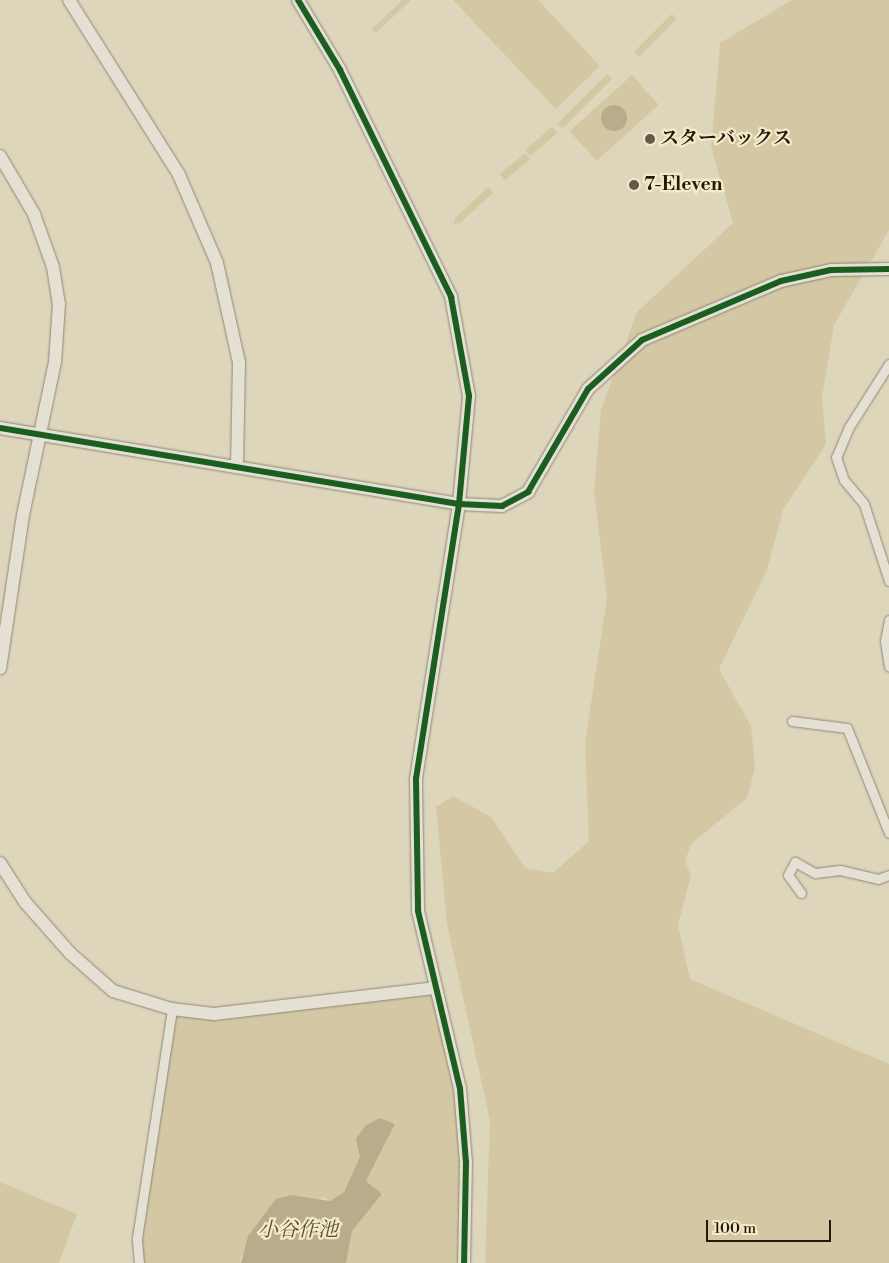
<!DOCTYPE html>
<meta charset="utf-8">
<style>
body{margin:0}
#map{position:relative;width:889px;height:1263px;overflow:hidden;background:#ded6bb;font-family:"Libre Bodoni","Noto Serif JP",serif}
div>[style]{position:absolute}
.green>*{inset:0;background:#d4c8a4;transform-origin:0 0}
.water>*{inset:0;background:#b8ac8b}
.round{border-radius:50%}
.roads{filter:drop-shadow(0 0 1px #8d8777) drop-shadow(0 0 1px #8d8777)}
.street>*{height:9px;margin:-4.5px;padding:0 4.5px;transform-origin:4.5px;border-radius:4.5px;background:#e4e0d3}
.secondary>*{height:12px;margin:-6px;padding:0 6px;transform-origin:6px;border-radius:6px;background:#e4e0d3}
.cycleway>*{height:6px;margin:-3px;padding:0 3px;transform-origin:3px;border-radius:3px;background:#1b5e20}
.dots>*{width:14px;height:14px;translate:-50% -50%;box-sizing:border-box;border:2px solid #f3eac9;border-radius:50%}
span{translate:-50% -50%;white-space:nowrap;text-align:center;line-height:1.15;-webkit-text-stroke:4.5px #f3eac9;paint-order:stroke}
.poi-label{font-size:19px;color:#23170c;font-weight:700}
.left{translate:0 -50%;text-align:left}
.water-label{font-size:20px;color:#584b36;font-style:italic}
.scale{position:absolute;left:706px;top:1220px;width:125px;height:22px;box-sizing:border-box;border:2px solid #23170c;border-top:0;padding-left:6px;font-size:15px;line-height:18px;white-space:nowrap;color:#23170c;-webkit-text-stroke:4px #f3eac9;paint-order:stroke}
</style>
<div id="map">
<div class="green">
<div style="clip-path:polygon(402px 0,411px 0,376px 33px,372px 29px)"></div>
<div style="clip-path:polygon(453px 0,538px 0,600px 66px,556px 109px)"></div>
<div style="clip-path:polygon(792px 0,889px 0,889px 230px,834px 325px,822px 397px,826px 444px,783px 510px,767px 570px,719px 669px,751px 726px,755px 768px,747px 798px,692px 843px,685px 860px,691px 876px,678px 925px,690px 979px,889px 1064px,889px 1263px,485px 1263px,490px 1121px,447px 924px,436px 807px,453px 796px,491px 817px,525px 868px,553px 873px,589px 841px,585px 743px,607px 598px,594px 492px,601px 410px,637px 312px,733px 223px,711px 147px,720px 43px)"></div>
<div style="left:672px;top:14px;width:7px;height:54px;rotate:45deg"></div>
<div style="left:607px;top:74px;width:7px;height:70px;rotate:45deg"></div>
<div style="left:632px;top:75px;width:40px;height:84px;rotate:48deg"></div>
<div style="left:552px;top:127px;width:8px;height:35px;rotate:50deg"></div>
<div style="left:525px;top:153px;width:8px;height:33px;rotate:50deg"></div>
<div style="clip-path:polygon(488px 187px,493px 193px,460px 223px,454px 224px,455px 218px)"></div>
<div style="clip-path:polygon(434px 988px,460px 1088px,464px 1263px,346px 1263px,352px 1231px,382px 1194px,366px 1181px,395px 1124px,381px 1118px,344px 1192px,330px 1201px,322px 1197px,240px 1258px,241px 1263px,139px 1263px,137px 1238px,172px 1009px,214px 1014px)"></div>
<div style="clip-path:polygon(0 1182px,77px 1214px,59px 1263px,0 1263px)"></div>
</div>
<div class="water">
<div class="round" style="left:601px;top:105px;width:26px;height:26px"></div>
<div style="clip-path:polygon(380px 1118px,395px 1124px,366px 1181px,382px 1194px,352px 1231px,346px 1263px,241px 1263px,248px 1236px,276px 1199px,291px 1195px,330px 1201px,344px 1192px,360px 1157px,356px 1139px,365px 1126px)"></div>
</div>
<div class="roads">
<div class="street">
<div style="left:889px;top:364px;width:75px;rotate:122.4deg"></div>
<div style="left:849px;top:427px;width:33px;rotate:113deg"></div>
<div style="left:836px;top:457px;width:24px;rotate:71deg"></div>
<div style="left:844px;top:480px;width:31px;rotate:50deg"></div>
<div style="left:864px;top:504px;width:81px;rotate:72deg"></div>
<div style="left:889px;top:620px;width:21px;rotate:101deg"></div>
<div style="left:885px;top:641px;width:26px;rotate:81deg"></div>
<div style="left:792px;top:721px;width:55px;rotate:7.3deg"></div>
<div style="left:847px;top:728px;width:113px;rotate:68.2deg"></div>
<div style="left:801px;top:893px;width:22px;rotate:-126deg"></div>
<div style="left:788px;top:875px;width:15px;rotate:-62deg"></div>
<div style="left:795px;top:862px;width:23px;rotate:29deg"></div>
<div style="left:815px;top:873px;width:25px;rotate:-7deg"></div>
<div style="left:840px;top:870px;width:39px;rotate:13deg"></div>
<div style="left:878px;top:879px;width:12px;rotate:-20deg"></div>
<div style="left:139px;top:1263px;width:25px;rotate:-95deg"></div>
<div style="left:137px;top:1238px;width:232px;rotate:-81.3deg"></div>
</div>
<div class="secondary">
<div style="left:69px;top:0;width:207px;rotate:57.8deg"></div>
<div style="left:179px;top:175px;width:96px;rotate:66.6deg"></div>
<div style="left:217px;top:263px;width:101px;rotate:77.5deg"></div>
<div style="left:239px;top:362px;width:105px;rotate:91.1deg"></div>
<div style="left:298px;top:0;width:82px;rotate:59deg"></div>
<div style="left:340px;top:70px;width:253px;rotate:63.9deg"></div>
<div style="left:451px;top:297px;width:101px;rotate:79.7deg"></div>
<div style="left:469px;top:396px;width:108px;rotate:95.3deg"></div>
<div style="left:459px;top:504px;width:278px;rotate:98.9deg"></div>
<div style="left:416px;top:779px;width:132px;rotate:89.1deg"></div>
<div style="left:418px;top:911px;width:182px;rotate:76.7deg"></div>
<div style="left:460px;top:1088px;width:74px;rotate:85.4deg"></div>
<div style="left:466px;top:1162px;width:101px;rotate:91.1deg"></div>
<div style="left:0;top:156px;width:67px;rotate:59.6deg"></div>
<div style="left:34px;top:214px;width:56px;rotate:70.3deg"></div>
<div style="left:53px;top:267px;width:37px;rotate:81deg"></div>
<div style="left:59px;top:304px;width:58px;rotate:93.9deg"></div>
<div style="left:55px;top:362px;width:156px;rotate:101.8deg"></div>
<div style="left:23px;top:515px;width:155px;rotate:98.5deg"></div>
<div style="left:0;top:428px;width:465px;rotate:9.4deg"></div>
<div style="left:459px;top:504px;width:43px;rotate:2.7deg"></div>
<div style="left:502px;top:506px;width:30px;rotate:-28deg"></div>
<div style="left:528px;top:492px;width:119px;rotate:-59.8deg"></div>
<div style="left:588px;top:389px;width:73px;rotate:-42.2deg"></div>
<div style="left:642px;top:340px;width:151px;rotate:-23deg"></div>
<div style="left:781px;top:281px;width:51px;rotate:-12.4deg"></div>
<div style="left:831px;top:270px;width:58px;rotate:-1deg"></div>
<div style="left:0;top:863px;width:46px;rotate:57.3deg"></div>
<div style="left:25px;top:902px;width:68px;rotate:48.6deg"></div>
<div style="left:70px;top:953px;width:57px;rotate:41.5deg"></div>
<div style="left:113px;top:991px;width:62px;rotate:17deg"></div>
<div style="left:172px;top:1009px;width:42px;rotate:6.8deg"></div>
<div style="left:214px;top:1014px;width:222px;rotate:-6.7deg"></div>
</div>
</div>
<div class="cycleway">
<div style="left:298px;top:0;width:82px;rotate:59deg"></div>
<div style="left:340px;top:70px;width:253px;rotate:63.9deg"></div>
<div style="left:451px;top:297px;width:101px;rotate:79.7deg"></div>
<div style="left:469px;top:396px;width:108px;rotate:95.3deg"></div>
<div style="left:459px;top:504px;width:278px;rotate:98.9deg"></div>
<div style="left:416px;top:779px;width:132px;rotate:89.1deg"></div>
<div style="left:418px;top:911px;width:182px;rotate:76.7deg"></div>
<div style="left:460px;top:1088px;width:74px;rotate:85.4deg"></div>
<div style="left:466px;top:1162px;width:101px;rotate:91.1deg"></div>
<div style="left:0;top:428px;width:465px;rotate:9.4deg"></div>
<div style="left:459px;top:504px;width:43px;rotate:2.7deg"></div>
<div style="left:502px;top:506px;width:30px;rotate:-28deg"></div>
<div style="left:528px;top:492px;width:119px;rotate:-59.8deg"></div>
<div style="left:588px;top:389px;width:73px;rotate:-42.2deg"></div>
<div style="left:642px;top:340px;width:151px;rotate:-23deg"></div>
<div style="left:781px;top:281px;width:51px;rotate:-12.4deg"></div>
<div style="left:831px;top:270px;width:58px;rotate:-1deg"></div>
</div>
<div class="dots">
<div style="left:650px;top:139px;background:#645a49"></div>
<div style="left:634px;top:185px;background:#645a49"></div>
</div>
<div class="poi-label">
<span class="left" style="left:660px;top:139px">スターバックス</span>
<span class="left" style="left:644px;top:185px">7-Eleven</span>
</div>
<div class="water-label">
<span style="left:298px;top:1230px">小谷作池</span>
</div>
<div class="scale">100 m</div>
</div>
